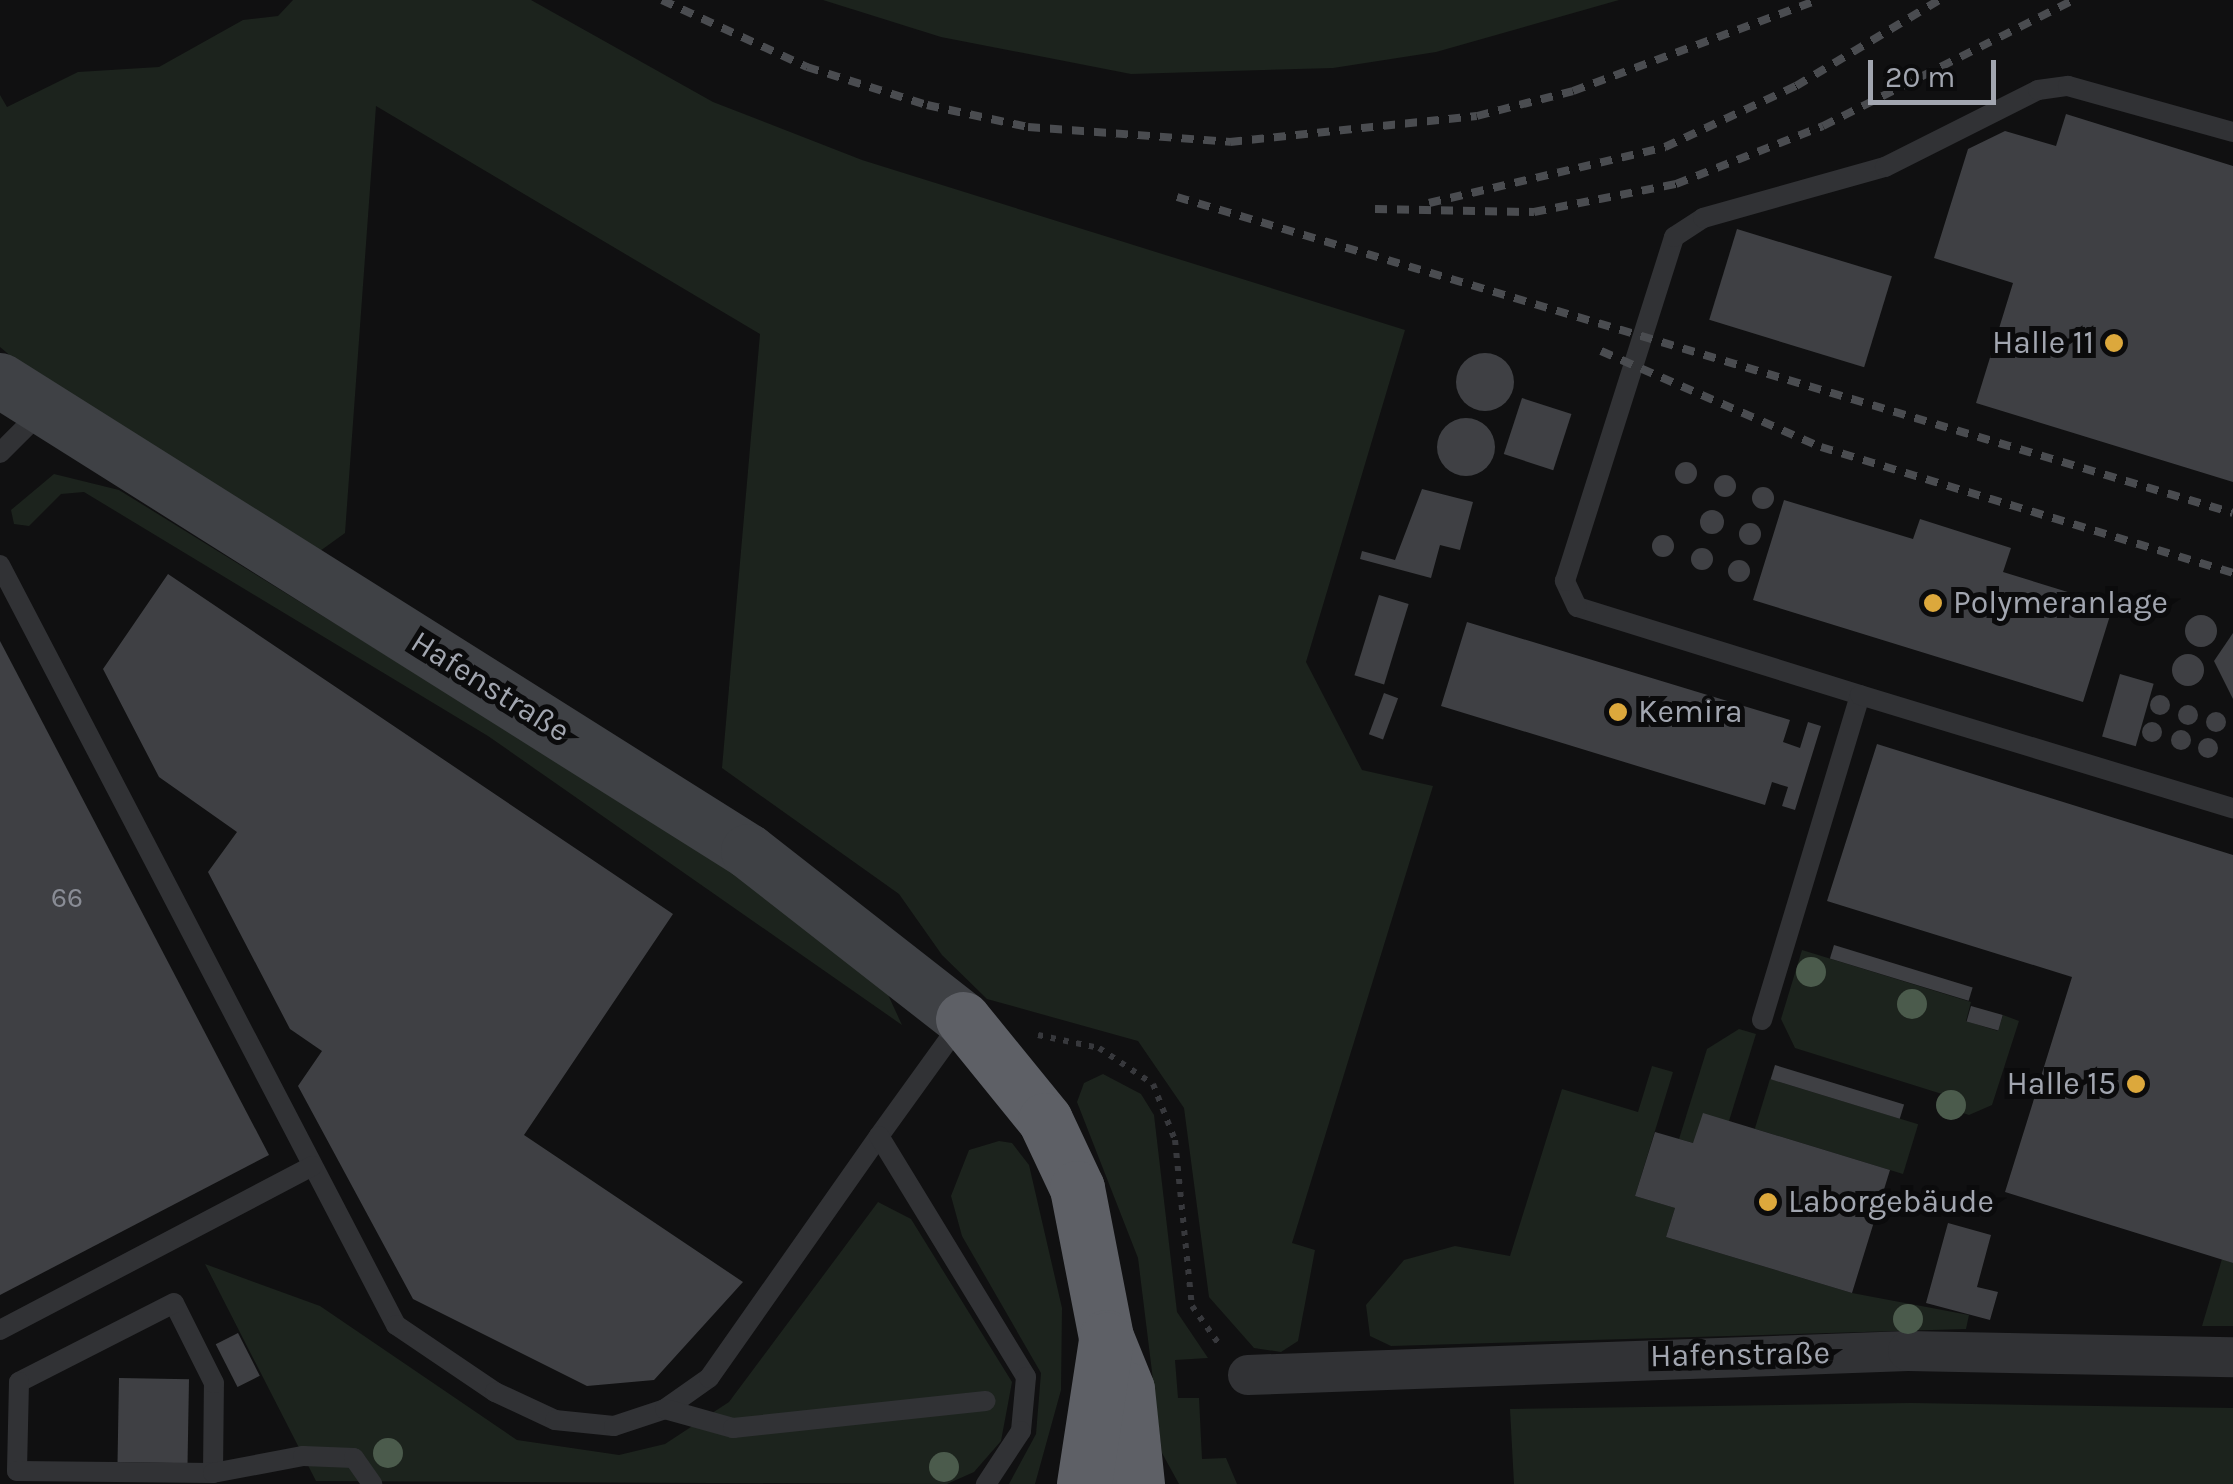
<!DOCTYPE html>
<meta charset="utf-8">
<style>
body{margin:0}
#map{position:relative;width:2233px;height:1484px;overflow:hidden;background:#101011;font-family:Karla,sans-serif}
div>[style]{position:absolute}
.green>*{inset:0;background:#1c231d;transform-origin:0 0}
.building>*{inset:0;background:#3f4044;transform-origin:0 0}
.round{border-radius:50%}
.path>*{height:6px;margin-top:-3px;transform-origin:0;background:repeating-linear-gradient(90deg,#37383c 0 5px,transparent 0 13px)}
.lane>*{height:20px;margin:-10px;padding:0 10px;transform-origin:10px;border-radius:10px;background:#313235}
.street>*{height:40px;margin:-20px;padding:0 20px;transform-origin:20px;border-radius:20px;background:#313235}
.secondary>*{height:55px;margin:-27.5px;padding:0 27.5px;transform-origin:27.5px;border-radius:27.5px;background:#3f4145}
.highway>*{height:55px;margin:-27.5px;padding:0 27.5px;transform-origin:27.5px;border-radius:27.5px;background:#5e6066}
.rail>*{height:8px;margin-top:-4px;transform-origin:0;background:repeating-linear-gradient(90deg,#4a4c50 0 12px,transparent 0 22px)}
.trees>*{width:30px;height:30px;margin:-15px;border-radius:50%;background:#4b5b4c}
.dots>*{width:28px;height:28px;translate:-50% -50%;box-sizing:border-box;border:5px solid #0b0b0c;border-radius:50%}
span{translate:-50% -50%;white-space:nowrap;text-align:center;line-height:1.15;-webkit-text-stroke:10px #0b0b0c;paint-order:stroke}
.number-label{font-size:28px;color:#898c95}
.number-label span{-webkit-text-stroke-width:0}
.poi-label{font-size:32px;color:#a2a6b0}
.right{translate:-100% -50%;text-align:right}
.left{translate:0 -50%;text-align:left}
.street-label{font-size:32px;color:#a2a6b0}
.scale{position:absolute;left:1868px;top:60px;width:128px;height:45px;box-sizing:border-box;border:5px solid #a2a6b0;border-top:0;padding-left:12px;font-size:30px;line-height:35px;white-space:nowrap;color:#a2a6b0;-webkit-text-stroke:8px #0b0b0c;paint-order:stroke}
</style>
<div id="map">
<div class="green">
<div style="clip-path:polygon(293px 0,531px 0,713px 102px,862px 160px,1405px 330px,1306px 662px,1362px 770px,1433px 786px,1292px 1243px,1315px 1250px,1298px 1341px,1281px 1352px,1254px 1348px,1209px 1297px,1184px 1108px,1138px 1041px,987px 999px,942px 955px,899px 894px,722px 768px,760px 334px,376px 106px,345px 533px,320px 551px,52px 391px,0 347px,0 95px,7px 107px,78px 72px,159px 67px,243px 20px,278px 16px)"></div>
<div style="clip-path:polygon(823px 0,1619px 0,1436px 52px,1333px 68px,1131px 74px,941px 37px)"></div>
<div style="clip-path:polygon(54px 474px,119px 490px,732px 869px,884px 986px,902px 1025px,488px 736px,84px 492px,61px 494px,29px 526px,14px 524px,11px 510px)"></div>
<div style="clip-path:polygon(1802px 950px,1971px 1002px,1966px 1021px,1998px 1031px,2003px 1015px,2019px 1021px,1992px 1105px,1969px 1115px,1939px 1105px,1942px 1094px,1795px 1048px,1781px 1019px)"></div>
<div style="clip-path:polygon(1739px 1029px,1756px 1034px,1729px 1121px,1693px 1143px,1679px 1139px,1707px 1049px)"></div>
<div style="clip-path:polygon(1652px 1066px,1673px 1072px,1635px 1196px,1675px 1208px,1666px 1237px,1852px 1293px,1969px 1315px,1966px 1329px,1391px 1346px,1370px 1336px,1366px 1305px,1404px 1260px,1455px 1246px,1510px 1256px,1562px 1089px,1638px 1112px)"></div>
<div style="clip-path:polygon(1103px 1074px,1141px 1094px,1154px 1115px,1177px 1312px,1208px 1358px,1175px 1360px,1178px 1398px,1199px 1398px,1202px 1459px,1226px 1458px,1237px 1484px,1179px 1484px,1162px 1453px,1138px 1258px,1077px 1102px,1084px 1083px)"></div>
<div style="left:1770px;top:1079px;width:155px;height:52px;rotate:17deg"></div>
<div style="clip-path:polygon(999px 1141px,1012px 1143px,1029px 1165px,1062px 1308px,1061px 1390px,1035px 1484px,1009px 1484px,1036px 1434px,1041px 1373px,962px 1236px,951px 1196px,969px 1150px)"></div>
<div style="clip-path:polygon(878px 1202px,911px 1219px,1012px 1382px,1001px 1441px,974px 1472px,947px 1484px,316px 1481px,205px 1264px,320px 1306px,517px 1440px,619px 1455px,665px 1444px,729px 1402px)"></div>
<div style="clip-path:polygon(2222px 1259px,2233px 1263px,2233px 1326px,2202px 1326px)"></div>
<div style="clip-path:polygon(1911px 1403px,2233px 1408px,2233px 1484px,1514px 1484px,1510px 1409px)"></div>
</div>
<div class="building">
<div style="clip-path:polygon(2066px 114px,2233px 166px,2233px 482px,1976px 403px,2013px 283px,1934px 258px,1968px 149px,2005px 131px,2056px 146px)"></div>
<div style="left:1737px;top:229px;width:162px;height:95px;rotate:17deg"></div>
<div class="round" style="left:1456px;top:353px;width:58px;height:58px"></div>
<div style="left:1522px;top:398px;width:52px;height:59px;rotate:18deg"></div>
<div class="round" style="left:1437px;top:418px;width:58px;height:58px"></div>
<div class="round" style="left:1675px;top:462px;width:22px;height:22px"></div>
<div class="round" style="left:1714px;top:475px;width:22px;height:22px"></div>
<div class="round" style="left:1752px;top:487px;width:22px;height:22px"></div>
<div style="clip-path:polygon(1422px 489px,1473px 502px,1460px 550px,1440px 545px,1431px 578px,1360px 559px,1362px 551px,1395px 560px)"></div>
<div style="clip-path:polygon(1784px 500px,1913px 539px,1920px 519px,2011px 548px,2003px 572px,2113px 606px,2083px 702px,1753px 600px)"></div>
<div class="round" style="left:1700px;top:510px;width:24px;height:24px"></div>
<div class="round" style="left:1739px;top:523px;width:22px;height:22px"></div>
<div class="round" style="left:1652px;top:535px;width:22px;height:22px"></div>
<div class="round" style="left:1691px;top:548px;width:22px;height:22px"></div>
<div class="round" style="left:1728px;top:560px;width:22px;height:22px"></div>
<div style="clip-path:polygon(168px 574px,673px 914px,524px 1135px,743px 1282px,654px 1380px,587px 1386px,413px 1299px,298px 1086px,322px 1051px,290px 1029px,208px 872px,237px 832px,159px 777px,103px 669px)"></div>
<div style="left:1379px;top:595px;width:31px;height:84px;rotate:17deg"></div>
<div class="round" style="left:2185px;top:615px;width:32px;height:32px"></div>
<div style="clip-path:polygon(1467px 622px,1790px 720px,1783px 742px,1800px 748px,1808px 722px,1821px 726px,1795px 810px,1782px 806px,1788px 787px,1772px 782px,1765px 805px,1441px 706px)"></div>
<div style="clip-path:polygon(2233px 633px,2233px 699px,2214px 661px)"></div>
<div style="clip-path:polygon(0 641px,269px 1155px,0 1295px)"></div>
<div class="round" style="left:2172px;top:654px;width:32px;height:32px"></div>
<div style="left:2120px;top:674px;width:35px;height:65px;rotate:16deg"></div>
<div style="left:1384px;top:693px;width:15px;height:44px;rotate:20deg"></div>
<div class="round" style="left:2150px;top:695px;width:20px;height:20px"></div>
<div class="round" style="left:2178px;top:705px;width:20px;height:20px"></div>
<div class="round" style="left:2206px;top:712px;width:20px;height:20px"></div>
<div class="round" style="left:2142px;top:722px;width:20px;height:20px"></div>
<div class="round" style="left:2171px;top:730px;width:20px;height:20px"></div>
<div class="round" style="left:2198px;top:738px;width:20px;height:20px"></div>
<div style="clip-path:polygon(1877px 744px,2233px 855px,2233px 1263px,2005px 1192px,2072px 977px,1827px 901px)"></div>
<div style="left:1834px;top:945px;width:145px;height:14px;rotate:17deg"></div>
<div style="left:1971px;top:1006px;width:33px;height:16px;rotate:16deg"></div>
<div style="left:1775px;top:1065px;width:135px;height:15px;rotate:17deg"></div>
<div style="clip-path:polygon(1703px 1113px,1890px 1170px,1852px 1293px,1666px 1237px,1675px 1208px,1635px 1196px,1655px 1132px,1693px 1143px)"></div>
<div style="clip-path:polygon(1948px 1223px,1991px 1235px,1977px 1287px,1998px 1292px,1990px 1320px,1926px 1303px)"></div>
<div style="left:238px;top:1333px;width:48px;height:25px;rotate:63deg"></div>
<div style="left:119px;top:1378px;width:70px;height:84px;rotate:1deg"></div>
</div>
<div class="path">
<div style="left:1038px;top:1035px;width:62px;rotate:12deg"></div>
<div style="left:1099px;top:1048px;width:65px;rotate:33.7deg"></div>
<div style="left:1153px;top:1084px;width:60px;rotate:68.6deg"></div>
<div style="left:1175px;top:1140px;width:167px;rotate:84.2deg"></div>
<div style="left:1192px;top:1306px;width:50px;rotate:54.7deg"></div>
</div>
<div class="lane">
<div style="left:0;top:453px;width:57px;rotate:-45deg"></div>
<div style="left:0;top:565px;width:857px;rotate:62.48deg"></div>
<div style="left:396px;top:1325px;width:120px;rotate:34.1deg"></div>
<div style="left:495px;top:1392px;width:66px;rotate:25deg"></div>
<div style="left:555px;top:1420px;width:59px;rotate:5.8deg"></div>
<div style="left:614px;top:1426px;width:54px;rotate:-18.4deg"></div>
<div style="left:665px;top:1409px;width:54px;rotate:-35.2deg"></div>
<div style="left:709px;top:1378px;width:296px;rotate:-54.9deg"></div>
<div style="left:1860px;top:695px;width:296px;rotate:-162.7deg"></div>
<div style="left:1577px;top:607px;width:29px;rotate:-115deg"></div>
<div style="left:1565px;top:581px;width:361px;rotate:-72.4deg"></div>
<div style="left:1674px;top:237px;width:35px;rotate:-33deg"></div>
<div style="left:1703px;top:218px;width:189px;rotate:-15.7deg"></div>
<div style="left:1885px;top:167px;width:171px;rotate:-26.7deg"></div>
<div style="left:2038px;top:90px;width:30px;rotate:-8deg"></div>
<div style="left:2068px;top:86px;width:171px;rotate:15.6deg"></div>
<div style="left:1762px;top:1020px;width:339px;rotate:-73.2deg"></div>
<div style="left:1860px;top:695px;width:390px;rotate:16.9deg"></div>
<div style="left:962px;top:1021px;width:142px;rotate:125.8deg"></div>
<div style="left:879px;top:1136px;width:282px;rotate:58.6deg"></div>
<div style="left:1026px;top:1377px;width:54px;rotate:95.3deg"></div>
<div style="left:1021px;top:1431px;width:64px;rotate:123.4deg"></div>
<div style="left:0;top:1330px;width:353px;rotate:-27.7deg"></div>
<div style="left:665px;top:1409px;width:71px;rotate:15.6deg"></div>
<div style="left:733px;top:1428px;width:254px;rotate:-6.1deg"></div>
<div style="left:213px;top:1473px;width:90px;rotate:-89.4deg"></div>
<div style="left:214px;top:1383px;width:89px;rotate:-116.6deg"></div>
<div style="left:174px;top:1303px;width:174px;rotate:153deg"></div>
<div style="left:19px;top:1382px;width:89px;rotate:91.3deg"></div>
<div style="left:17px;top:1471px;width:196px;rotate:0.6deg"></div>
<div style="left:213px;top:1473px;width:92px;rotate:-10.7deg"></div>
<div style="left:303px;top:1456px;width:51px;rotate:2.2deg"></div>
<div style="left:354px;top:1458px;width:32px;rotate:55deg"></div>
</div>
<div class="street">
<div style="left:1248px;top:1375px;width:660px;rotate:-2.08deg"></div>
<div style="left:1908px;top:1351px;width:325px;rotate:1.1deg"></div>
</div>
<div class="secondary">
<div style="left:0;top:380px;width:884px;rotate:32.2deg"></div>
<div style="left:748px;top:851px;width:273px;rotate:38deg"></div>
</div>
<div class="highway">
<div style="left:963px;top:1019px;width:130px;rotate:50.9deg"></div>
<div style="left:1045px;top:1120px;width:75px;rotate:64.8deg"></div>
<div style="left:1077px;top:1188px;width:152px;rotate:79deg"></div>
<div style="left:1106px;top:1337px;width:56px;rotate:68deg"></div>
<div style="left:1127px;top:1389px;width:96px;rotate:84deg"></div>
<div style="left:1084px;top:1484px;width:146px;rotate:-81.3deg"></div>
</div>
<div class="rail">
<div style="left:662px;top:0;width:160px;rotate:24.8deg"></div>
<div style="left:807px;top:67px;width:126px;rotate:17.6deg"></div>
<div style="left:927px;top:105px;width:103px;rotate:12.3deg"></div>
<div style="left:1028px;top:127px;width:203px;rotate:4.2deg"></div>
<div style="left:1230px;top:142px;width:248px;rotate:-6deg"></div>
<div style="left:1477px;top:116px;width:99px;rotate:-14.6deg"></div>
<div style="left:1573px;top:91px;width:261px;rotate:-20.4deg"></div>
<div style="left:1177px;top:197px;width:1102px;rotate:16.66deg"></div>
<div style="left:1429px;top:203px;width:243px;rotate:-13.3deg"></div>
<div style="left:1665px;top:147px;width:145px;rotate:-25deg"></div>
<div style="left:1796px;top:86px;width:167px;rotate:-31deg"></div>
<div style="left:1375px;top:209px;width:159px;rotate:1.1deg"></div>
<div style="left:1534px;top:212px;width:145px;rotate:-11.2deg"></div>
<div style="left:1676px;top:184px;width:158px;rotate:-21.5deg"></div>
<div style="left:1823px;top:126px;width:281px;rotate:-26.7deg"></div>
<div style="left:1601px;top:351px;width:240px;rotate:23.6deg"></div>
<div style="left:1821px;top:447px;width:431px;rotate:17deg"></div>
</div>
<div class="trees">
<div style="left:1811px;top:972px"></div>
<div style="left:1912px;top:1004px"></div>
<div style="left:1951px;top:1105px"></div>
<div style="left:1908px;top:1319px"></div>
<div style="left:388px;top:1453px"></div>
<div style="left:944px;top:1467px"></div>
</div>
<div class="dots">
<div style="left:2114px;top:343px;background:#dca83c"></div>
<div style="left:1933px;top:603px;background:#dca83c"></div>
<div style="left:1618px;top:712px;background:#dca83c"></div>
<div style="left:2136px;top:1084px;background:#dca83c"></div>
<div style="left:1768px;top:1202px;background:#dca83c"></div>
</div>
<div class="number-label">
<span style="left:67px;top:898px">66</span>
</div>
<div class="poi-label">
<span class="right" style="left:2094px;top:343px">Halle 11</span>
<span class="left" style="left:1953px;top:603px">Polymeranlage</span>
<span class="left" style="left:1638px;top:712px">Kemira</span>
<span class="right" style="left:2116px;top:1084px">Halle 15</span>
<span class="left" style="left:1788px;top:1202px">Laborgebäude</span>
</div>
<div class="street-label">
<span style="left:490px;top:687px;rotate:32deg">Hafenstraße</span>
<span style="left:1740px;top:1355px;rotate:-1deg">Hafenstraße</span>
</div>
<div class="scale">20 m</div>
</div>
